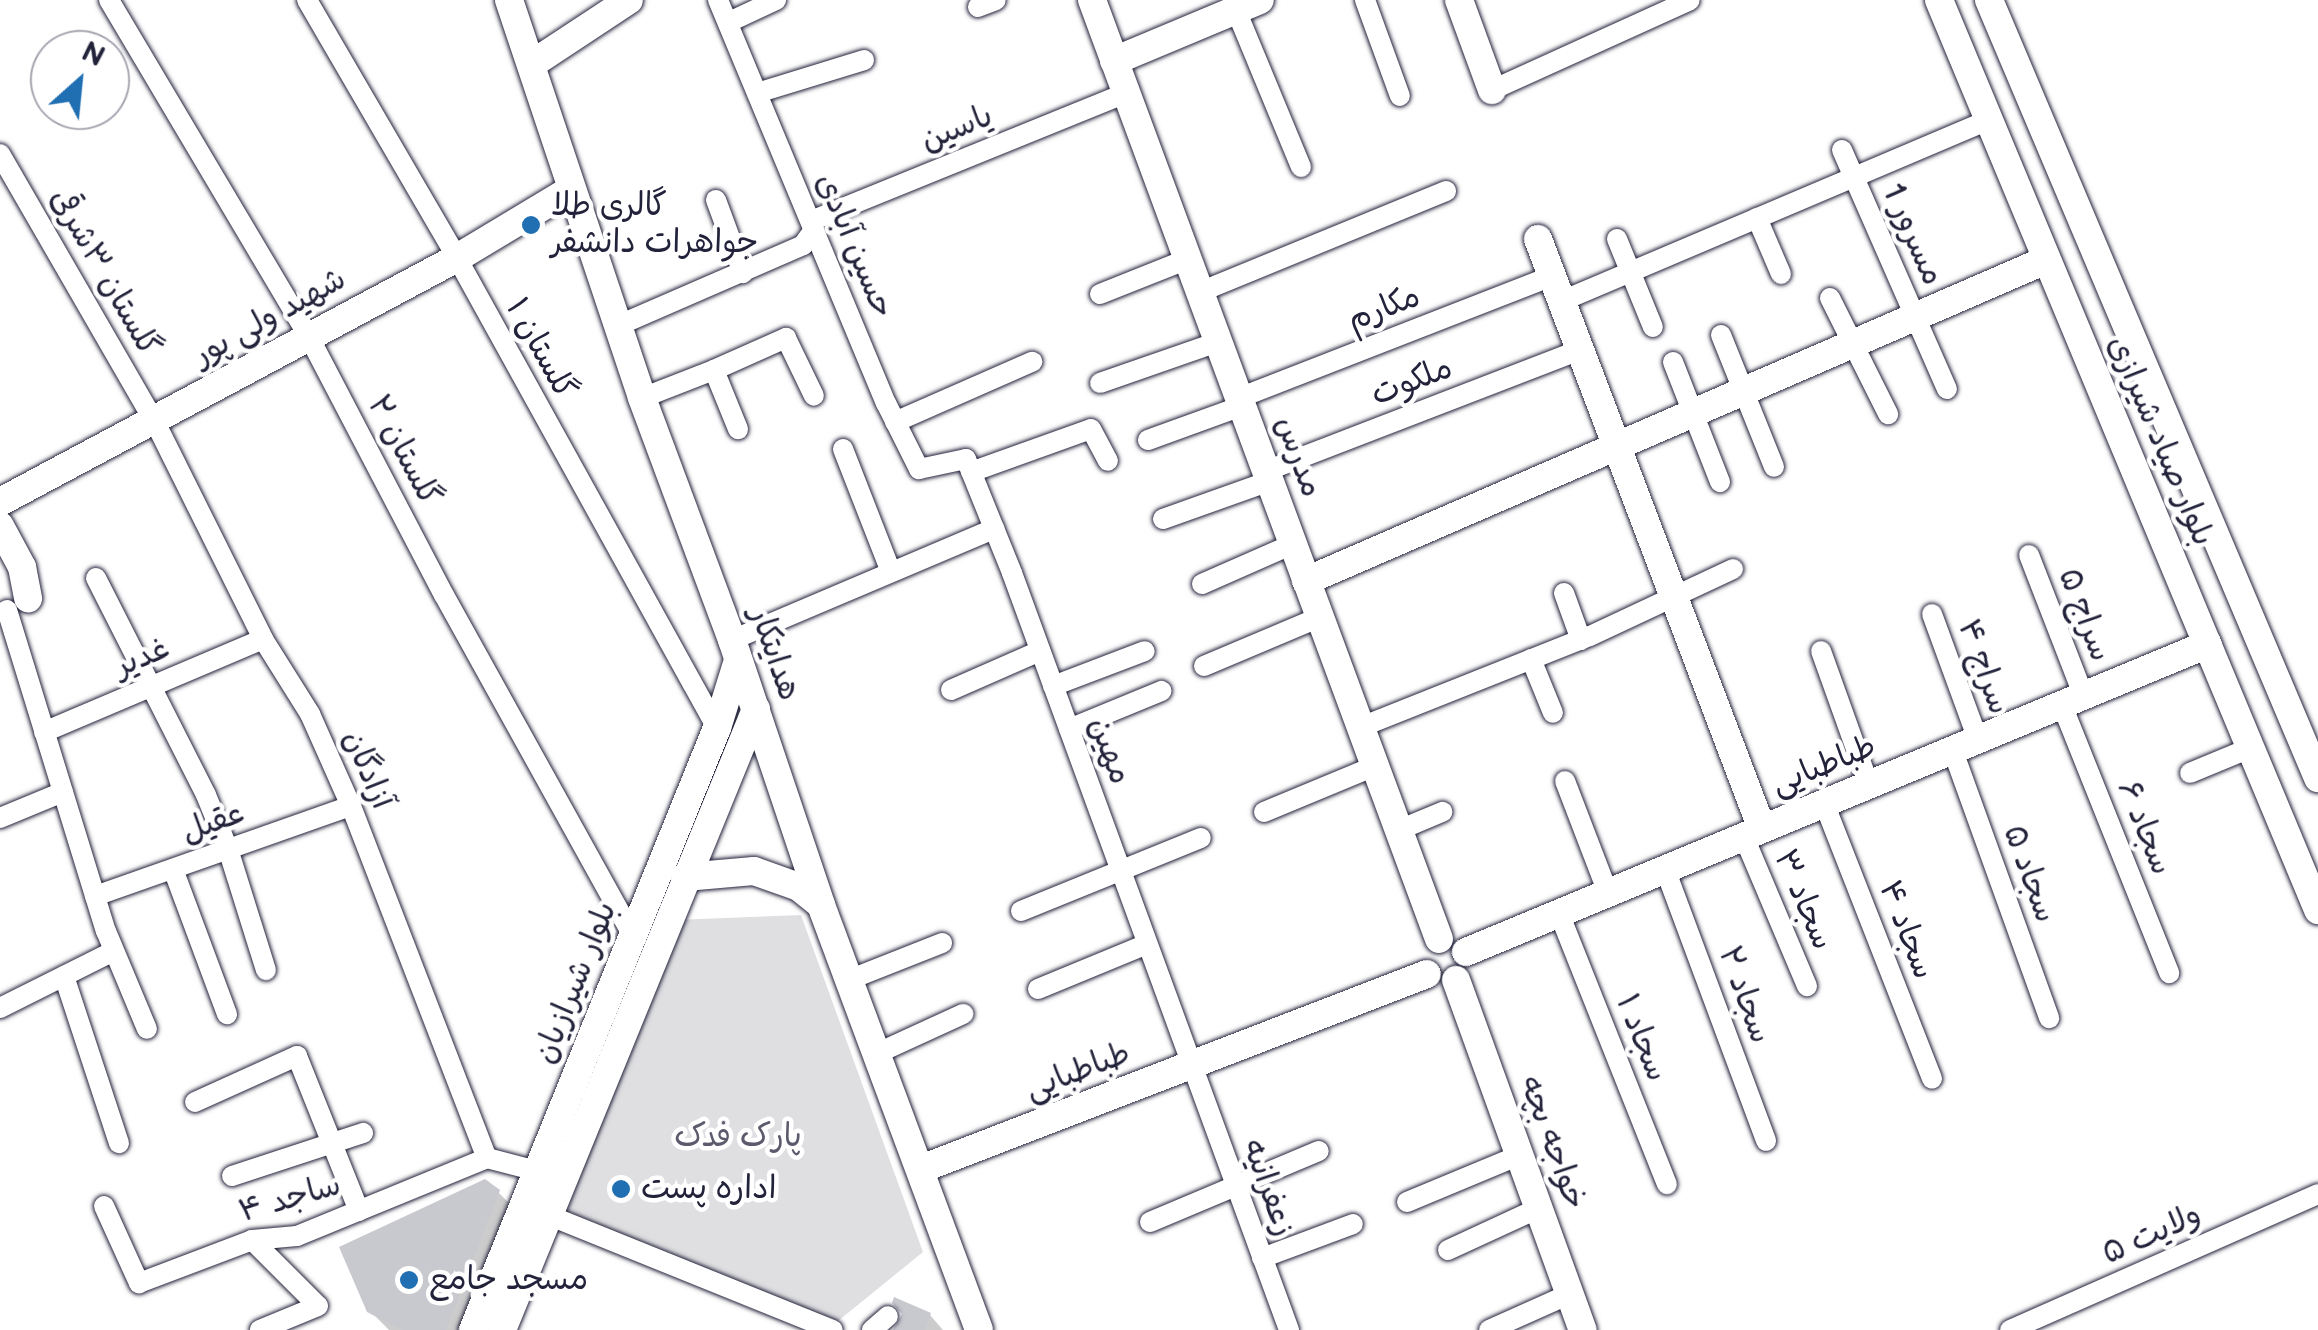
<!DOCTYPE html>
<meta charset="utf-8">
<style>
body{margin:0}
#map{position:relative;width:2318px;height:1330px;overflow:hidden;background:#fff;font-family:"Balsamiq Sans","Playpen Sans Arabic",sans-serif}
div>[style]{position:absolute}
.green>*{inset:0;background:#dfdfe2}
.shadow>*{inset:0;background:#0003}
.building>*{inset:0;background:#c8c8cf}
.roads{filter:drop-shadow(0 0 2px #22223b) drop-shadow(0 0 2px #22223b)}
.street>*{height:20px;margin:-10px;padding:0 10px;transform-origin:10px;border-radius:10px;background:#fff}
.secondary>*{height:28px;margin:-14px;padding:0 14px;transform-origin:14px;border-radius:14px;background:#fff}
.dots>*{width:28px;height:28px;translate:-50% -50%;box-sizing:border-box;border:5px solid #fff;border-radius:50%}
span{translate:-50% -50%;white-space:nowrap;text-align:center;line-height:1.15;-webkit-text-stroke:9px #fff;paint-order:stroke}
.street-label{font-size:32px;color:#22223b}
.poi-label{font-size:32px;color:#22223b}
.left{translate:0 -50%;text-align:left}
.park-label{font-size:32px;color:#5b5b6d}
.north{position:absolute;left:30px;top:30px;width:100px;height:100px;box-sizing:border-box;background:#fff;border:2px solid #a7a7b1;border-radius:50%;rotate:27deg;font-size:28px;font-weight:700;line-height:40px;text-align:center;color:#22223b}
.north::after{content:'';display:block;margin:auto;width:35px;height:45px;background:#1f6fb2;clip-path:polygon(50% 0,100% 100%,50% 72%,0 100%)}
</style>
<div id="map">
<div class="green">
<div style="clip-path:polygon(801px 915px,923px 1252px,838px 1321px,564px 1212px,674px 920px)"></div>
</div>
<div class="shadow">
<div style="clip-path:polygon(498px 1192px,517px 1211px,471px 1330px,389px 1330px,370px 1311px)"></div>
<div style="clip-path:polygon(930px 1315px,943px 1330px,894px 1330px)"></div>
</div>
<div class="building">
<div style="clip-path:polygon(485px 1179px,500px 1190px,446px 1330px,402px 1330px,367px 1312px,339px 1247px)"></div>
<div style="clip-path:polygon(894px 1297px,931px 1313px,925px 1330px,893px 1330px,902px 1314px,892px 1303px)"></div>
</div>
<div class="roads">
<div class="street">
<div style="left:109px;top:0;width:390px;rotate:59.3deg"></div>
<div style="left:308px;top:335px;width:293px;rotate:62.4deg"></div>
<div style="left:444px;top:595px;width:390px;rotate:61deg"></div>
<div style="left:307px;top:0;width:298px;rotate:59.8deg"></div>
<div style="left:457px;top:258px;width:537px;rotate:61.05deg"></div>
<div style="left:718px;top:0;width:437px;rotate:67.4deg"></div>
<div style="left:886px;top:403px;width:74px;rotate:63.4deg"></div>
<div style="left:919px;top:469px;width:48px;rotate:-12deg"></div>
<div style="left:966px;top:459px;width:123px;rotate:68deg"></div>
<div style="left:1012px;top:573px;width:806px;rotate:69.9deg"></div>
<div style="left:1365px;top:0;width:102px;rotate:70deg"></div>
<div style="left:978px;top:7px;width:19px;rotate:-21deg"></div>
<div style="left:1236px;top:10px;width:170px;rotate:67.5deg"></div>
<div style="left:729px;top:22px;width:52px;rotate:-25.1deg"></div>
<div style="left:1492px;top:90px;width:217px;rotate:-24.4deg"></div>
<div style="left:757px;top:93px;width:112px;rotate:-17.1deg"></div>
<div style="left:1842px;top:150px;width:261px;rotate:66.3deg"></div>
<div style="left:0;top:154px;width:310px;rotate:60deg"></div>
<div style="left:155px;top:422px;width:242px;rotate:63.5deg"></div>
<div style="left:263px;top:639px;width:89px;rotate:57.9deg"></div>
<div style="left:310px;top:714px;width:101px;rotate:66deg"></div>
<div style="left:351px;top:806px;width:377px;rotate:68.9deg"></div>
<div style="left:716px;top:200px;width:78px;rotate:69.7deg"></div>
<div style="left:1757px;top:218px;width:61px;rotate:66.8deg"></div>
<div style="left:811px;top:221px;width:340px;rotate:-22.1deg"></div>
<div style="left:1617px;top:239px;width:95px;rotate:67.8deg"></div>
<div style="left:1200px;top:292px;width:266px;rotate:-22.3deg"></div>
<div style="left:1100px;top:294px;width:95px;rotate:-21.7deg"></div>
<div style="left:1830px;top:298px;width:130px;rotate:63.4deg"></div>
<div style="left:1562px;top:301px;width:463px;rotate:-23deg"></div>
<div style="left:617px;top:326px;width:203px;rotate:-23.5deg"></div>
<div style="left:803px;top:245px;width:19px;rotate:-54deg"></div>
<div style="left:1721px;top:335px;width:142px;rotate:68.1deg"></div>
<div style="left:1673px;top:362px;width:129px;rotate:68.6deg"></div>
<div style="left:714px;top:370px;width:79px;rotate:-24deg"></div>
<div style="left:786px;top:338px;width:64px;rotate:64.2deg"></div>
<div style="left:1100px;top:383px;width:125px;rotate:-19.2deg"></div>
<div style="left:642px;top:398px;width:77px;rotate:-21.3deg"></div>
<div style="left:714px;top:370px;width:64px;rotate:67.9deg"></div>
<div style="left:1239px;top:398px;width:336px;rotate:-21.3deg"></div>
<div style="left:895px;top:422px;width:150px;rotate:-23.7deg"></div>
<div style="left:1148px;top:440px;width:100px;rotate:-19.9deg"></div>
<div style="left:843px;top:449px;width:132px;rotate:68.7deg"></div>
<div style="left:1266px;top:471px;width:337px;rotate:-21.1deg"></div>
<div style="left:971px;top:472px;width:127px;rotate:-19.7deg"></div>
<div style="left:1091px;top:429px;width:36px;rotate:62deg"></div>
<div style="left:1163px;top:519px;width:114px;rotate:-19.6deg"></div>
<div style="left:2029px;top:555px;width:152px;rotate:68.8deg"></div>
<div style="left:96px;top:578px;width:243px;rotate:63.1deg"></div>
<div style="left:206px;top:795px;width:58px;rotate:67.8deg"></div>
<div style="left:228px;top:849px;width:127px;rotate:72.6deg"></div>
<div style="left:1202px;top:584px;width:99px;rotate:-23.7deg"></div>
<div style="left:1564px;top:593px;width:50px;rotate:70.1deg"></div>
<div style="left:7px;top:610px;width:336px;rotate:72.9deg"></div>
<div style="left:106px;top:931px;width:106px;rotate:67.3deg"></div>
<div style="left:1932px;top:614px;width:134px;rotate:69.9deg"></div>
<div style="left:732px;top:640px;width:285px;rotate:-23deg"></div>
<div style="left:1821px;top:651px;width:142px;rotate:70.3deg"></div>
<div style="left:1531px;top:659px;width:58px;rotate:67.8deg"></div>
<div style="left:1204px;top:666px;width:126px;rotate:-22.9deg"></div>
<div style="left:1053px;top:686px;width:98px;rotate:-20.8deg"></div>
<div style="left:951px;top:690px;width:97px;rotate:-23.7deg"></div>
<div style="left:2062px;top:705px;width:289px;rotate:68.2deg"></div>
<div style="left:1361px;top:727px;width:246px;rotate:-21.7deg"></div>
<div style="left:1590px;top:636px;width:158px;rotate:-25.1deg"></div>
<div style="left:1069px;top:729px;width:100px;rotate:-22.4deg"></div>
<div style="left:44px;top:732px;width:238px;rotate:-23deg"></div>
<div style="left:1953px;top:751px;width:284px;rotate:70.2deg"></div>
<div style="left:2190px;top:773px;width:65px;rotate:-22.6deg"></div>
<div style="left:1565px;top:781px;width:120px;rotate:69deg"></div>
<div style="left:1824px;top:803px;width:296px;rotate:68.6deg"></div>
<div style="left:1264px;top:812px;width:120px;rotate:-22.5deg"></div>
<div style="left:0;top:818px;width:68px;rotate:-22.4deg"></div>
<div style="left:1399px;top:830px;width:47px;rotate:-22.7deg"></div>
<div style="left:1744px;top:837px;width:162px;rotate:67.1deg"></div>
<div style="left:173px;top:869px;width:155px;rotate:69.6deg"></div>
<div style="left:1665px;top:869px;width:290px;rotate:69.6deg"></div>
<div style="left:95px;top:896px;width:271px;rotate:-19.4deg"></div>
<div style="left:1021px;top:911px;width:194px;rotate:-22.1deg"></div>
<div style="left:1559px;top:913px;width:292px;rotate:68.3deg"></div>
<div style="left:64px;top:976px;width:176px;rotate:71.8deg"></div>
<div style="left:851px;top:979px;width:98px;rotate:-21.6deg"></div>
<div style="left:1038px;top:989px;width:118px;rotate:-22.4deg"></div>
<div style="left:0;top:1008px;width:127px;rotate:-26.6deg"></div>
<div style="left:878px;top:1053px;width:94px;rotate:-24.6deg"></div>
<div style="left:195px;top:1102px;width:112px;rotate:-24.3deg"></div>
<div style="left:297px;top:1056px;width:167px;rotate:68.2deg"></div>
<div style="left:232px;top:1176px;width:138px;rotate:-18.2deg"></div>
<div style="left:1407px;top:1202px;width:122px;rotate:-22.6deg"></div>
<div style="left:104px;top:1206px;width:85px;rotate:65.6deg"></div>
<div style="left:139px;top:1283px;width:121px;rotate:-20.8deg"></div>
<div style="left:252px;top:1240px;width:45px;rotate:-5.1deg"></div>
<div style="left:297px;top:1236px;width:205px;rotate:-22.3deg"></div>
<div style="left:487px;top:1158px;width:52px;rotate:14.6deg"></div>
<div style="left:548px;top:1215px;width:307px;rotate:22deg"></div>
<div style="left:1150px;top:1222px;width:183px;rotate:-22.8deg"></div>
<div style="left:252px;top:1240px;width:93px;rotate:45deg"></div>
<div style="left:318px;top:1306px;width:63px;rotate:157.5deg"></div>
<div style="left:1448px;top:1250px;width:100px;rotate:-24.8deg"></div>
<div style="left:1262px;top:1258px;width:97px;rotate:-20.5deg"></div>
<div style="left:872px;top:1330px;width:21px;rotate:-41deg"></div>
<div style="left:1489px;top:1330px;width:89px;rotate:-24deg"></div>
<div style="left:2010px;top:1330px;width:337px;rotate:-23.8deg"></div>
</div>
<div class="secondary">
<div style="left:509px;top:0;width:420px;rotate:71.5deg"></div>
<div style="left:642px;top:398px;width:258px;rotate:69.6deg"></div>
<div style="left:732px;top:640px;width:280px;rotate:71.4deg"></div>
<div style="left:821px;top:905px;width:453px;rotate:69.6deg"></div>
<div style="left:1092px;top:0;width:1001px;rotate:69.72deg"></div>
<div style="left:1459px;top:0;width:96px;rotate:69.9deg"></div>
<div style="left:1939px;top:0;width:986px;rotate:67.39deg"></div>
<div style="left:1989px;top:0;width:845px;rotate:67.08deg"></div>
<div style="left:1114px;top:61px;width:158px;rotate:-22.7deg"></div>
<div style="left:532px;top:64px;width:116px;rotate:-33.4deg"></div>
<div style="left:1538px;top:239px;width:631px;rotate:69.21deg"></div>
<div style="left:0;top:502px;width:518px;rotate:-28.1deg"></div>
<div style="left:457px;top:258px;width:132px;rotate:-31deg"></div>
<div style="left:0;top:526px;width:47px;rotate:61.8deg"></div>
<div style="left:22px;top:567px;width:32px;rotate:79deg"></div>
<div style="left:1306px;top:581px;width:807px;rotate:-23.45deg"></div>
<div style="left:685px;top:877px;width:69px;rotate:-5deg"></div>
<div style="left:754px;top:871px;width:48px;rotate:19.6deg"></div>
<div style="left:799px;top:887px;width:28px;rotate:39deg"></div>
<div style="left:1466px;top:952px;width:803px;rotate:-22.54deg"></div>
<div style="left:1456px;top:980px;width:372px;rotate:70.1deg"></div>
<div style="left:921px;top:1169px;width:542px;rotate:-21.08deg"></div>
<div style="left:473px;top:1330px;width:650px;rotate:-67.94deg"></div>
<div style="left:717px;top:728px;width:71px;rotate:-72.8deg"></div>
<div style="left:502px;top:1330px;width:671px;rotate:-67.75deg"></div>
</div>
</div>
<div class="dots">
<div style="left:531px;top:225px;background:#1f6fb2"></div>
<div style="left:621px;top:1189px;background:#1f6fb2"></div>
<div style="left:409px;top:1280px;background:#1f6fb2"></div>
</div>
<div class="street-label">
<span style="left:957px;top:129px;rotate:-22deg">یاسین</span>
<span style="left:1912px;top:235px;rotate:66deg">مسرور 1</span>
<span style="left:854px;top:246px;rotate:67deg">حسین آبادی</span>
<span style="left:104px;top:273px;rotate:60deg">گلستان ۳شرقی</span>
<span style="left:1384px;top:309px;rotate:-21deg">مکارم</span>
<span style="left:270px;top:318px;rotate:-29deg">شهید ولی پور</span>
<span style="left:540px;top:349px;rotate:61deg">گلستان ۱</span>
<span style="left:1412px;top:382px;rotate:-21deg">ملکوت</span>
<span style="left:2160px;top:441px;rotate:67deg">بلوار صیاد شیرازی</span>
<span style="left:403px;top:451px;rotate:62deg">گلستان ۲</span>
<span style="left:1298px;top:457px;rotate:70deg">مدرس</span>
<span style="left:2084px;top:615px;rotate:69deg">سراج ۵</span>
<span style="left:774px;top:654px;rotate:71deg">هدایتکار</span>
<span style="left:142px;top:658px;rotate:-23deg">غدیر</span>
<span style="left:1983px;top:667px;rotate:70deg">سراج ۴</span>
<span style="left:1109px;top:751px;rotate:70deg">مهین</span>
<span style="left:1824px;top:766px;rotate:-22deg">طباطبایی</span>
<span style="left:367px;top:770px;rotate:67deg">آزادگان</span>
<span style="left:213px;top:823px;rotate:-20deg">عقیل</span>
<span style="left:2144px;top:828px;rotate:68deg">سجاد ۶</span>
<span style="left:2029px;top:874px;rotate:70deg">سجاد ۵</span>
<span style="left:1803px;top:900px;rotate:67deg">سجاد ۳</span>
<span style="left:1906px;top:930px;rotate:69deg">سجاد ۴</span>
<span style="left:576px;top:983px;rotate:-68deg">بلوار شیرازیان</span>
<span style="left:1744px;top:995px;rotate:70deg">سجاد ۲</span>
<span style="left:1641px;top:1038px;rotate:68deg">سجاد ۱</span>
<span style="left:1078px;top:1072px;rotate:-21deg">طباطبایی</span>
<span style="left:1552px;top:1143px;rotate:70deg">خواجه بچه</span>
<span style="left:1268px;top:1188px;rotate:70deg">زعفرانیه</span>
<span style="left:290px;top:1199px;rotate:-16deg">ساجد ۴</span>
<span style="left:2152px;top:1235px;rotate:-24deg">ولایت ۵</span>
</div>
<div class="poi-label">
<span class="left" style="left:551px;top:225px">گالری طلا<br>جواهرات دانشفر</span>
<span class="left" style="left:641px;top:1189px">اداره پست</span>
<span class="left" style="left:429px;top:1280px">مسجد جامع</span>
</div>
<div class="park-label">
<span style="left:738px;top:1137px">پارک فدک</span>
</div>
<div class="north">N</div>
</div>
